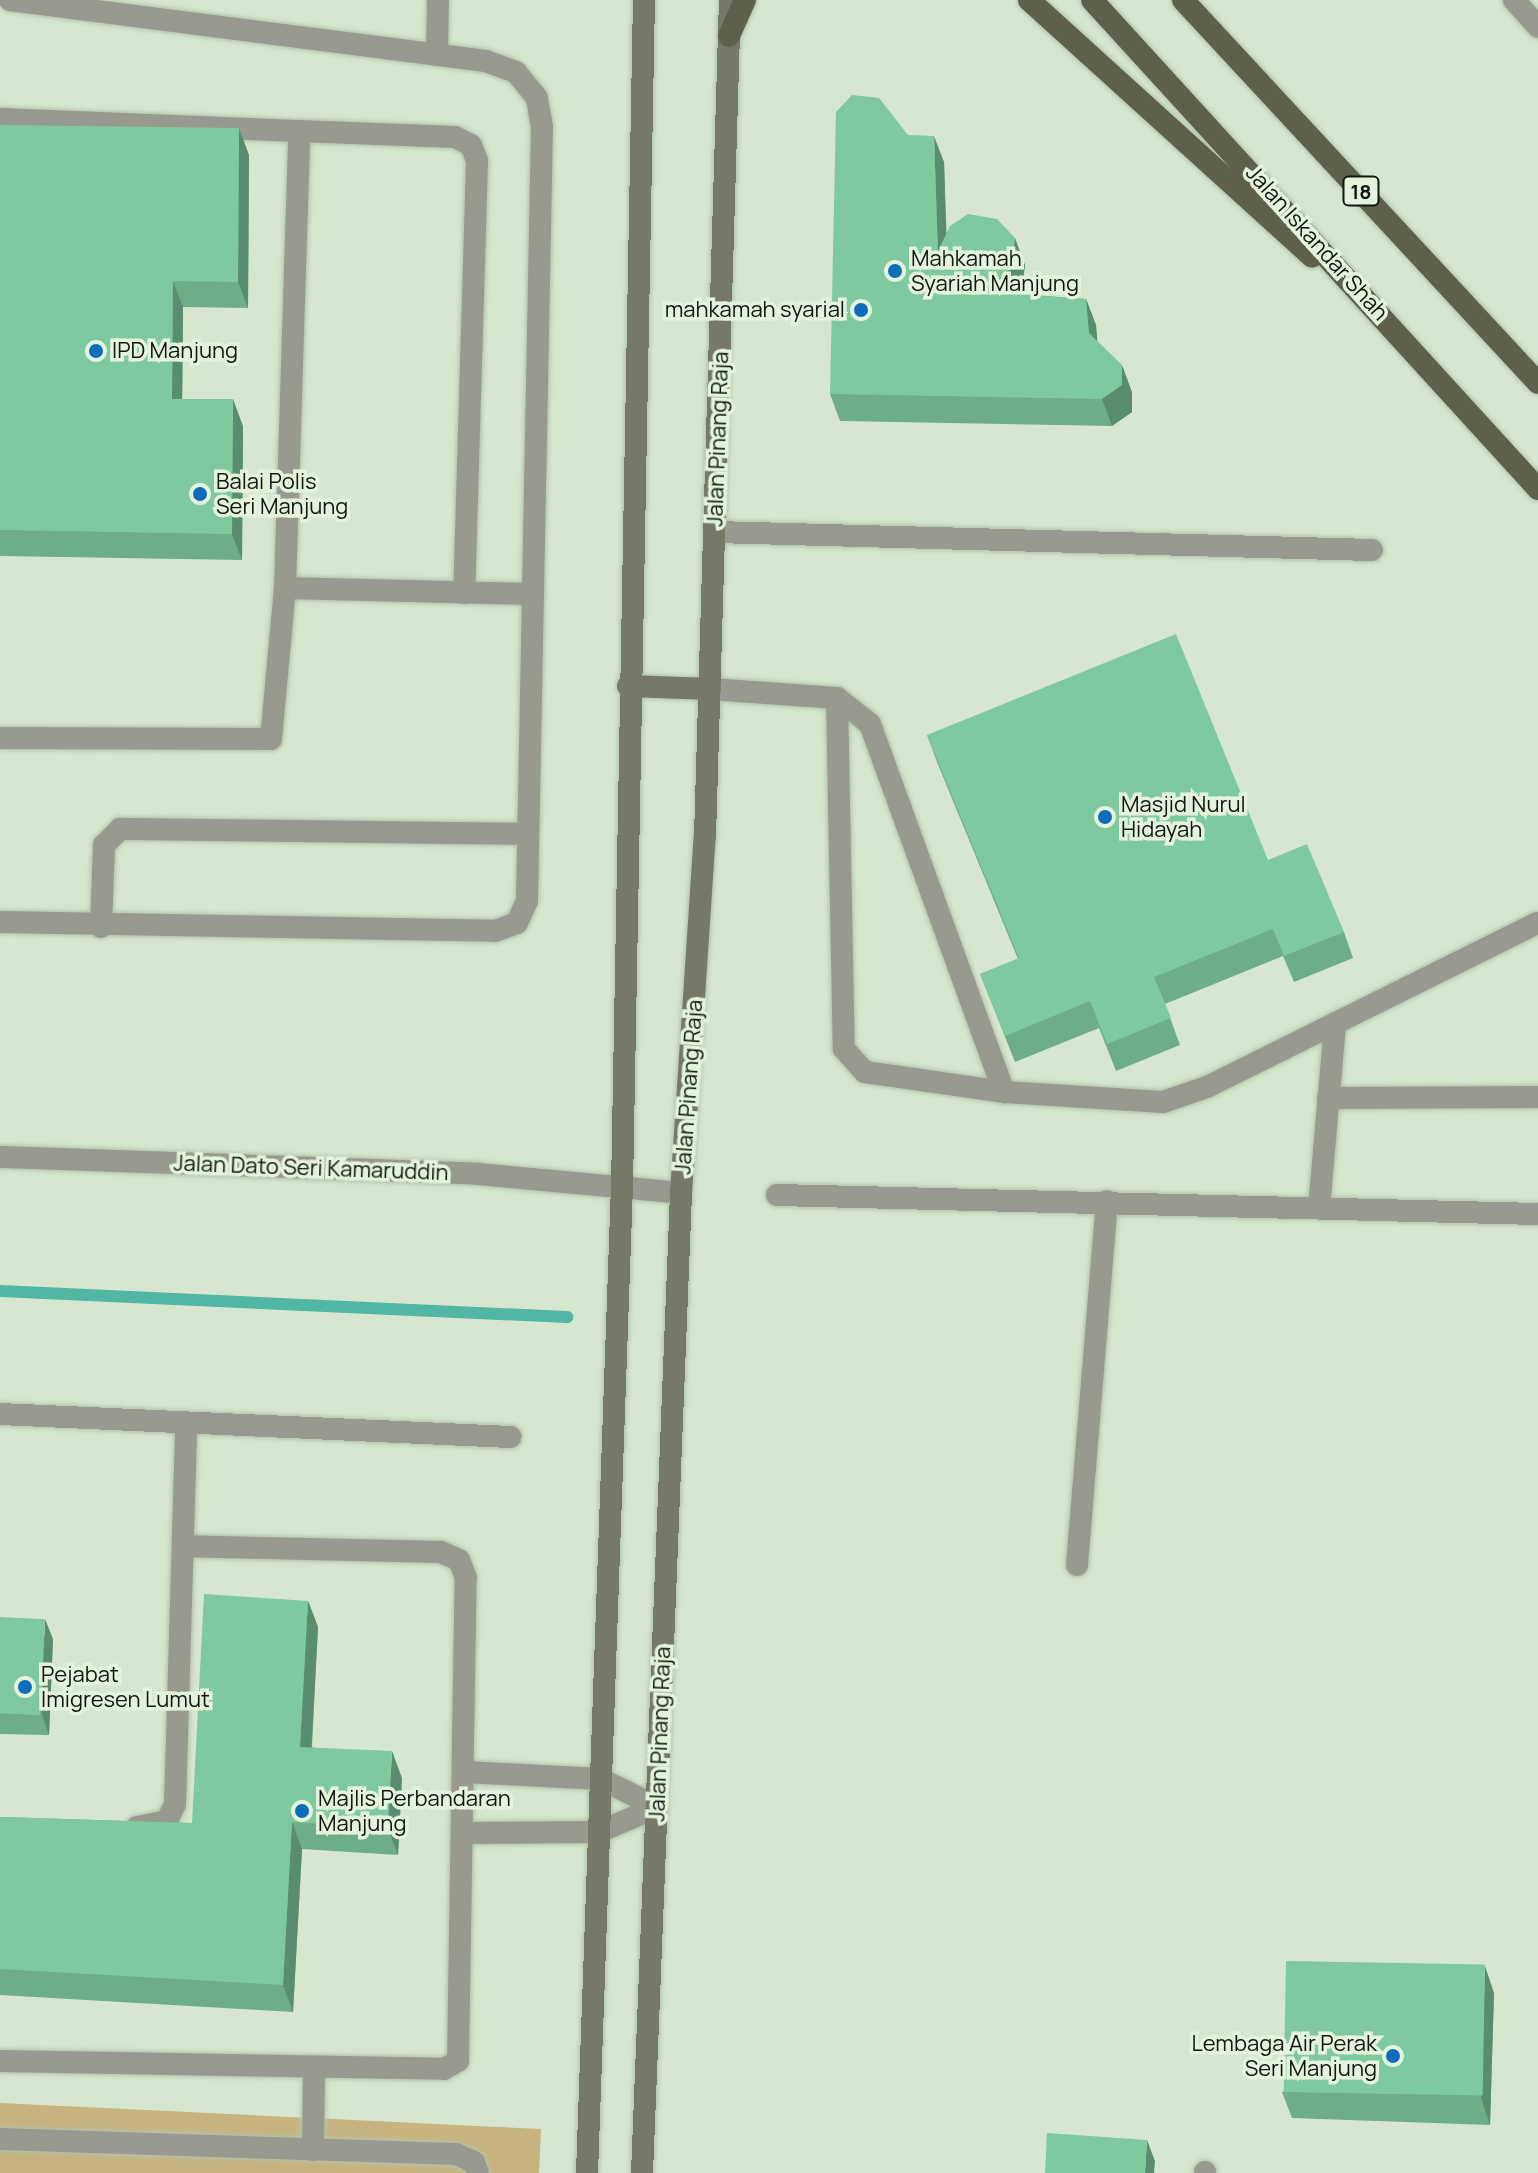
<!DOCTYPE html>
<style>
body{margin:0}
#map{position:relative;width:1538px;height:2173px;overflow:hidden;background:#d7e7cf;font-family:Manrope,sans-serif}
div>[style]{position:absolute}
.green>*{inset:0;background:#c8b481}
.stream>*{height:12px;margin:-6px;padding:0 6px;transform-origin:6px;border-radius:6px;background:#52b6a5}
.roads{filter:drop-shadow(0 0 2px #b3c2ac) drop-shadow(0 0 2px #b3c2ac)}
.service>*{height:22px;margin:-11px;padding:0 11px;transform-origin:11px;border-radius:11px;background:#999a8f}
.minor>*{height:22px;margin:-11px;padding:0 11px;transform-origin:11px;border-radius:11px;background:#999a8f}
.tertiary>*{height:22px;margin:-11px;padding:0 11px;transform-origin:11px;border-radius:11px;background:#999a8f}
.secondary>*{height:22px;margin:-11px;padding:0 11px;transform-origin:11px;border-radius:11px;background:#767868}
.primary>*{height:22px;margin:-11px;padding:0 11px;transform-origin:11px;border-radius:11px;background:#5e604c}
.wall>*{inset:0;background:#6dad88}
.shaded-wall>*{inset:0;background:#598d6f}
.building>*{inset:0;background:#7fc99e;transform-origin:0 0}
.dots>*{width:22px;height:22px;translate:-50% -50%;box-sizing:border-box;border:4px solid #e4f4dc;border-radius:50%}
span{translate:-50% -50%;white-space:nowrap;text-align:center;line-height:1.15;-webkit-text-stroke:7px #e4f4dc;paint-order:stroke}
.shield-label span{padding:2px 6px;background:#e4f4dc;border:2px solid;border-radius:6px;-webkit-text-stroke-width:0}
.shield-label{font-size:20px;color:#11170f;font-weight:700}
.street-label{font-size:22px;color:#11170f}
.poi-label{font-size:22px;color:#11170f}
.left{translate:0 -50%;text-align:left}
.right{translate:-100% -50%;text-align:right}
</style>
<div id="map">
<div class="green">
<div style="clip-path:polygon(0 2103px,541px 2129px,539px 2173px,0 2173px)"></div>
</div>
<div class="stream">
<div style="left:0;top:1291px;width:568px;rotate:2.63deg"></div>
</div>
<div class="roads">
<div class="service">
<div style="left:1514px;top:0;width:36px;rotate:48deg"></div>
<div style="left:437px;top:55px;width:55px;rotate:-89deg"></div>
<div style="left:0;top:119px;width:299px;rotate:2.3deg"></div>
<div style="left:715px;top:532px;width:657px;rotate:1.57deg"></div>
<div style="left:285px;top:588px;width:245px;rotate:1.4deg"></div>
<div style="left:710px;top:689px;width:127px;rotate:4.1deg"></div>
<div style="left:837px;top:698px;width:42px;rotate:38.2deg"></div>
<div style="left:870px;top:724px;width:392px;rotate:70deg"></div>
<div style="left:837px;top:698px;width:351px;rotate:88.9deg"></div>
<div style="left:844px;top:1049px;width:31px;rotate:48deg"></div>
<div style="left:865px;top:1072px;width:140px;rotate:8.2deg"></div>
<div style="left:1004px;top:1092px;width:159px;rotate:3.6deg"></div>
<div style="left:1163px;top:1102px;width:46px;rotate:-18.8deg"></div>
<div style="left:1207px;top:1087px;width:369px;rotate:-26.4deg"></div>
<div style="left:0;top:738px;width:271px;rotate:0.2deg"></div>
<div style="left:271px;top:739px;width:152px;rotate:-84.7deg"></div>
<div style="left:285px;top:588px;width:457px;rotate:-88.2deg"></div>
<div style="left:299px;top:131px;width:156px;rotate:2.2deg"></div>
<div style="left:455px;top:137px;width:18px;rotate:27deg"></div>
<div style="left:471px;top:145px;width:17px;rotate:69deg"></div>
<div style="left:477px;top:161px;width:432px;rotate:91.7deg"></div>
<div style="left:0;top:922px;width:495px;rotate:1deg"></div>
<div style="left:495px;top:931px;width:23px;rotate:-20deg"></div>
<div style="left:517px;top:923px;width:24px;rotate:-66deg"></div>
<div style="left:527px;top:901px;width:774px;rotate:-88.89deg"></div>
<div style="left:542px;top:127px;width:29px;rotate:-100deg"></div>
<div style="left:537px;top:98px;width:33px;rotate:-129deg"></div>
<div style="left:516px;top:72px;width:32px;rotate:-160deg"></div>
<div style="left:486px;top:61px;width:480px;rotate:-172.7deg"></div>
<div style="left:101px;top:927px;width:82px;rotate:-87.9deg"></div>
<div style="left:104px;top:845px;width:23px;rotate:-45deg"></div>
<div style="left:120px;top:829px;width:405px;rotate:0.7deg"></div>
<div style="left:1328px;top:1098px;width:210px;rotate:-0.3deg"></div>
<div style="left:1319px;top:1208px;width:185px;rotate:-85deg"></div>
<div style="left:1077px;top:1565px;width:365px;rotate:-85.3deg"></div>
<div style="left:137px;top:1827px;width:31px;rotate:-11deg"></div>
<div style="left:167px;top:1821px;width:19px;rotate:-65deg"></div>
<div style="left:175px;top:1804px;width:381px;rotate:-88.3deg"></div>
<div style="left:464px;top:1833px;width:135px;rotate:-0.4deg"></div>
<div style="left:599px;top:1832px;width:63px;rotate:-23.3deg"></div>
<div style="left:657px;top:1807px;width:63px;rotate:-153.4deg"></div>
<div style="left:601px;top:1779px;width:137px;rotate:-177.1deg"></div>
<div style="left:0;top:2061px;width:444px;rotate:1deg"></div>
<div style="left:444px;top:2069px;width:16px;rotate:-30deg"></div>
<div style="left:458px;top:2061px;width:483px;rotate:-89.1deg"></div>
<div style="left:466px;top:1578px;width:19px;rotate:-111deg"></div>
<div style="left:459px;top:1560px;width:20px;rotate:-156deg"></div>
<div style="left:441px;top:1552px;width:255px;rotate:-178.7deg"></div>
<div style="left:0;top:2139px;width:456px;rotate:1.9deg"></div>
<div style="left:456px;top:2154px;width:20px;rotate:24deg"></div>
<div style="left:474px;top:2162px;width:12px;rotate:70deg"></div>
<div style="left:313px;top:2150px;width:83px;rotate:-89.3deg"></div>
<div style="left:1205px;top:2172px;width:1px;rotate:90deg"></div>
</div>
<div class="minor">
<div style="left:777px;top:1195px;width:761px;rotate:1.43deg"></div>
<div style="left:0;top:1414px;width:511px;rotate:2.58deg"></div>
</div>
<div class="tertiary">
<div style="left:0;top:1157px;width:478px;rotate:2deg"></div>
<div style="left:478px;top:1174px;width:204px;rotate:5.3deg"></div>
</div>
<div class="secondary">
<div style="left:628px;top:686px;width:82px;rotate:2.1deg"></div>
<div style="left:587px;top:2173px;width:987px;rotate:-87.97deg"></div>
<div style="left:622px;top:1187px;width:1187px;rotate:-88.94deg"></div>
<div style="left:642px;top:2173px;width:981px;rotate:-87.72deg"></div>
<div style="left:681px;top:1193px;width:358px;rotate:-86.2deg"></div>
<div style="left:705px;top:836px;width:836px;rotate:-88.29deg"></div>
</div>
<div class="primary">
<div style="left:1029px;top:0;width:382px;rotate:42.2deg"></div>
<div style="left:1092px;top:0;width:662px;rotate:47.63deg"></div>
<div style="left:1183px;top:0;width:522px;rotate:47.17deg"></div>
<div style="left:729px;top:36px;width:39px;rotate:-66deg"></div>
</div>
</div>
<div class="wall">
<div style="clip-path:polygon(0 125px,249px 155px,248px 308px,183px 307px,182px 399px,243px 426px,242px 560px,0 556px)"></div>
<div style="clip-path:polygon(908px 135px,944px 162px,946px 233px,1025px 265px,1021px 294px,1086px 299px,1096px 325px,1097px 341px,1132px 392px,1132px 412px,1112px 426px,840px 421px,830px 394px)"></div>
<div style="clip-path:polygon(927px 735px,1268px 860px,1344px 932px,1353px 958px,1294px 982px,1283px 956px,1165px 1004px,1180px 1045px,1116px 1071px,1099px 1028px,1015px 1062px,980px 974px,1018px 959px,937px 762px)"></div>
<div style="clip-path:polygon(308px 1601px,318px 1627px,312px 1747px,402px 1778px,398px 1855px,302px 1849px,293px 2012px,0 1995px,0 1817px,192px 1823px)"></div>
<div style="clip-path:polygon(0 1617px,53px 1639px,49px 1735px,0 1734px)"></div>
<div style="clip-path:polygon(1494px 1993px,1490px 2125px,1292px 2118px,1282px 2092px)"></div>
</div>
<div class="shaded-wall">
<div style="clip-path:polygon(239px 128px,249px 155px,248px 308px,238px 282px)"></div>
<div style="clip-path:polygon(934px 136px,944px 162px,948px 278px,938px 251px)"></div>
<div style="clip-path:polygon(1015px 238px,1025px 265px,1021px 295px,984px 292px)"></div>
<div style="clip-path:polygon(173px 281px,183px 307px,182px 425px,172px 399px)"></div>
<div style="clip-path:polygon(1086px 299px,1096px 325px,1099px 360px,1089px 333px)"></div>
<div style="clip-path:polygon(1122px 365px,1132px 392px,1132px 412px,1112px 426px,1102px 399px)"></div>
<div style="clip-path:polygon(233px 399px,243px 426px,242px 560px,232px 534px)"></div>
<div style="clip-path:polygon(308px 1601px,318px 1627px,310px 1773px,300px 1747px)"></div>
<div style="clip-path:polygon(45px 1619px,53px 1639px,49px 1735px,42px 1715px)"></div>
<div style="clip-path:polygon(392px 1751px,402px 1778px,398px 1855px,388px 1828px)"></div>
<div style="clip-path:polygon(292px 1822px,302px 1849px,293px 2012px,283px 1985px)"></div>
<div style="clip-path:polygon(1485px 1966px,1494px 1993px,1490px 2125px,1481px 2098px)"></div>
<div style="clip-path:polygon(1147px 2140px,1155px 2161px,1154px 2173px,1145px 2173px)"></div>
</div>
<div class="building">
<div style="clip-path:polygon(852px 95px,879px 98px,908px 135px,934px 136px,938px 251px,950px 226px,968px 214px,997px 219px,1015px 238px,1011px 268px,984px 292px,1086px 299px,1089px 333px,1122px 365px,1122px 385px,1102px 399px,830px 394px,836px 112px)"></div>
<div style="clip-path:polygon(0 125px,239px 128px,238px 282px,173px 281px,172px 399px,233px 399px,232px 534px,0 530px)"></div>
<div style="clip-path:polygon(1176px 634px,1268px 860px,1307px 844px,1344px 932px,1284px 956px,1273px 929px,1154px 977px,1171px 1018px,1107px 1044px,1090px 1001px,1005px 1036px,980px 974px,1019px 958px,927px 735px)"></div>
<div style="clip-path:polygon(204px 1594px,308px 1601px,300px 1747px,392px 1751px,388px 1828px,292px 1822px,283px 1985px,0 1969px,0 1817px,192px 1823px)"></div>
<div style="left:0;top:1617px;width:45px;height:96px;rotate:3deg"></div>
<div style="left:1286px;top:1961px;width:199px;height:131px;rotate:1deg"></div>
<div style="clip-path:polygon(1047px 2133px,1147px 2140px,1145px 2173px,1045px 2173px)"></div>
</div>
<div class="dots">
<div style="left:895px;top:271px;background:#0e6dba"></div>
<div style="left:861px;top:310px;background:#0e6dba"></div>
<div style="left:96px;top:351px;background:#0e6dba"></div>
<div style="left:200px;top:494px;background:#0e6dba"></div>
<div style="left:1105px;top:817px;background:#0e6dba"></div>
<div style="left:25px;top:1687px;background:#0e6dba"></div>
<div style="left:302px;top:1811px;background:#0e6dba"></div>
<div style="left:1393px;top:2056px;background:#0e6dba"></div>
</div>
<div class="shield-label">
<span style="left:1361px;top:191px">18</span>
</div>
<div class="street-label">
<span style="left:1317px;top:243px;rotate:48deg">Jalan Iskandar Shah</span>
<span style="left:718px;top:439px;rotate:-88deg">Jalan Pinang Raja</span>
<span style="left:689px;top:1087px;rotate:-86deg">Jalan Pinang Raja</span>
<span style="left:311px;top:1168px;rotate:2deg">Jalan Dato Seri Kamaruddin</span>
<span style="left:660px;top:1734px;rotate:-88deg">Jalan Pinang Raja</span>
</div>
<div class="poi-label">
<span class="left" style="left:911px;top:271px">Mahkamah<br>Syariah Manjung</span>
<span class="right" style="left:845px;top:310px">mahkamah syarial</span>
<span class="left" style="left:112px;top:351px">IPD Manjung</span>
<span class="left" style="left:216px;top:494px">Balai Polis<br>Seri Manjung</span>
<span class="left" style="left:1121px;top:817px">Masjid Nurul<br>Hidayah</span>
<span class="left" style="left:41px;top:1687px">Pejabat<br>Imigresen Lumut</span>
<span class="left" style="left:318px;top:1811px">Majlis Perbandaran<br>Manjung</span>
<span class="right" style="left:1377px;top:2056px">Lembaga Air Perak<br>Seri Manjung</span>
</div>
</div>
